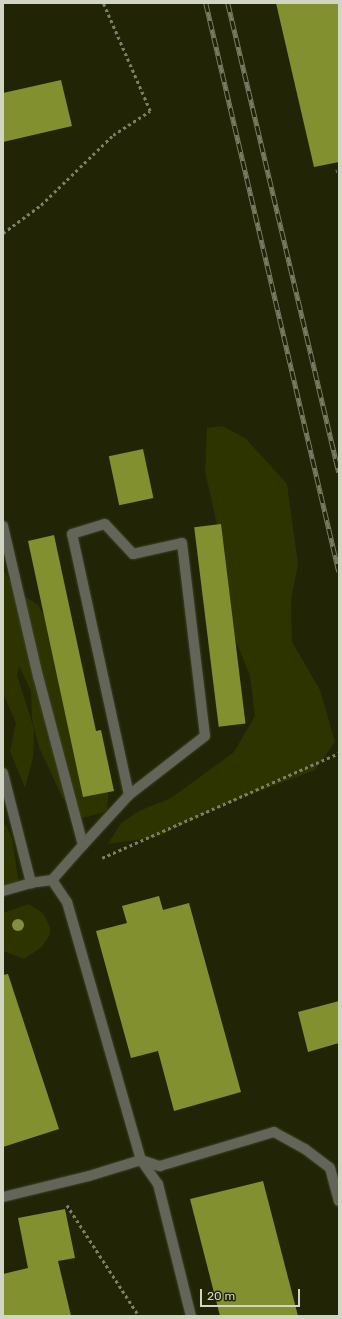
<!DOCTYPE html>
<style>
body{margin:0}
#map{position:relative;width:342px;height:1319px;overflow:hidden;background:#212506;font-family:Rubik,sans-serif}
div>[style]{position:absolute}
.green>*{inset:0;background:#2e3400}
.building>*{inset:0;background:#839030;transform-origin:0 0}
.path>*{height:2.5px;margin-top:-1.25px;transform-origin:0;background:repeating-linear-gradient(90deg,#7c8068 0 3px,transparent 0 6px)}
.roads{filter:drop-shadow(0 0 1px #3d4124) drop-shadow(0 0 1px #3d4124)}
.minor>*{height:10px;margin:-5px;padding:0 5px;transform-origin:5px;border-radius:5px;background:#626557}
.rail>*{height:4.5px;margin-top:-2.25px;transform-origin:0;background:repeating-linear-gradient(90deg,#212506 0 9px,#777b62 0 18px);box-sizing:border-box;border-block:1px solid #777b62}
.trees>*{width:12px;height:12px;margin:-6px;border-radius:50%;background:#838f3c}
span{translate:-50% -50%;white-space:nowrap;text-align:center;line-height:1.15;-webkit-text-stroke:4px #212506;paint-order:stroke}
.frame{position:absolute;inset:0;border:4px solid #d1d5c3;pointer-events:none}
.scale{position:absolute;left:200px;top:1289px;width:100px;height:18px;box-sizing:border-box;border:2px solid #d1d5c3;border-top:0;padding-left:5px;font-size:12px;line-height:14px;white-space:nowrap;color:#d1d5c3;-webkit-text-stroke:3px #212506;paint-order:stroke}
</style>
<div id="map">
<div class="green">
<div style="clip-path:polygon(222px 426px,245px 438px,287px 484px,298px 564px,291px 600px,292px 642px,320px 690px,335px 742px,315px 770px,227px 804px,157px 837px,108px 844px,121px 823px,139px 811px,171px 798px,234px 752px,255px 716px,250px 676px,223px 608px,220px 538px,205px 471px,207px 428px)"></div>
<div style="clip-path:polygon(3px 569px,15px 590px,38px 605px,52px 629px,109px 784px,107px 811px,80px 819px,62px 797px,39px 747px,32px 719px,31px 691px,19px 666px,17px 675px,34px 729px,33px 757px,25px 788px,10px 751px,16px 723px,3px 693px)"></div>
<div style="clip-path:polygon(6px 825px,12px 839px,19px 884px,3px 898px,3px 826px)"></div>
<div style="clip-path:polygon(29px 904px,43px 913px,50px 927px,50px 934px,42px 947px,24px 959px,3px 951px,3px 913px)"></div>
</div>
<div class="building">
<div style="clip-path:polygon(276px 3px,339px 3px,339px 162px,314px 167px)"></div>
<div style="clip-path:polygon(61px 80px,72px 126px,3px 142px,3px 93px)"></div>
<div style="left:143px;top:449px;width:50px;height:35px;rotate:78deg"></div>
<div style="left:221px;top:524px;width:201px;height:27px;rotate:83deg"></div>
<div style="clip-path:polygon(54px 535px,96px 731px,101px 730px,114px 791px,83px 797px,28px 541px)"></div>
<div style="clip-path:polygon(159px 896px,163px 910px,189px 903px,241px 1092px,174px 1111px,158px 1051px,131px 1058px,96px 931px,127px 923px,122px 906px)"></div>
<div style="clip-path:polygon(8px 974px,59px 1129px,3px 1147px,3px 975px)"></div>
<div style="clip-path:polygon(339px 1001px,339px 1043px,308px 1052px,298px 1012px)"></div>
<div style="clip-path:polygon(263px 1181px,298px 1316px,220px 1316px,190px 1199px)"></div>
<div style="clip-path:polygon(65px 1209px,75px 1258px,58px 1261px,71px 1316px,3px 1316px,3px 1274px,28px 1268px,18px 1218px)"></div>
</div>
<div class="path">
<div style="left:3px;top:233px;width:47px;rotate:-36.4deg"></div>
<div style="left:41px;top:205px;width:100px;rotate:-44.2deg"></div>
<div style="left:113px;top:135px;width:44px;rotate:-33deg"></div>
<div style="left:150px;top:111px;width:118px;rotate:-113.5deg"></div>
<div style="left:102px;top:858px;width:259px;rotate:-23.9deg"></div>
<div style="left:67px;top:1205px;width:132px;rotate:57deg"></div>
</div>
<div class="roads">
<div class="minor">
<div style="left:3px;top:526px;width:154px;rotate:76.9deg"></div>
<div style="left:38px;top:676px;width:175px;rotate:75.1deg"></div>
<div style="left:83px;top:845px;width:47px;rotate:131.5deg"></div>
<div style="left:52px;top:880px;width:21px;rotate:172deg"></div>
<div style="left:31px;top:883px;width:29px;rotate:164deg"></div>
<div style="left:3px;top:773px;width:114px;rotate:75.7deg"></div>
<div style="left:83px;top:845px;width:68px;rotate:-47.4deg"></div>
<div style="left:129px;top:795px;width:267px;rotate:-102.3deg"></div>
<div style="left:72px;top:534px;width:34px;rotate:-17deg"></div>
<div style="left:105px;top:524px;width:41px;rotate:47deg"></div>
<div style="left:133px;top:554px;width:50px;rotate:-12.7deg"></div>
<div style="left:182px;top:543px;width:194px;rotate:83.2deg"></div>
<div style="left:205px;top:736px;width:96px;rotate:142.2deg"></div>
<div style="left:52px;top:880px;width:27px;rotate:56deg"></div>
<div style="left:67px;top:902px;width:268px;rotate:74deg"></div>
<div style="left:141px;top:1160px;width:29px;rotate:55deg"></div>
<div style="left:158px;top:1184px;width:136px;rotate:76deg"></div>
<div style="left:3px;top:1197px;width:89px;rotate:-13.7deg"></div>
<div style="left:89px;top:1176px;width:54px;rotate:-17.1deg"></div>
<div style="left:141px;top:1160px;width:20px;rotate:18deg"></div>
<div style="left:160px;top:1166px;width:119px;rotate:-16.6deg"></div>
<div style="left:274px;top:1132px;width:35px;rotate:29deg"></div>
<div style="left:305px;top:1149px;width:31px;rotate:37deg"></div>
<div style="left:330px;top:1168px;width:34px;rotate:75deg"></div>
</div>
</div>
<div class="rail">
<div style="left:206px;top:3px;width:584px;rotate:76.84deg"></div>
<div style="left:228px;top:3px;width:482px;rotate:76.7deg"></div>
<div style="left:338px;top:169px;width:3px;rotate:72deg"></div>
</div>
<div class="trees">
<div style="left:18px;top:925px"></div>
</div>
<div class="frame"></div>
<div class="scale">20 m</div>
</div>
